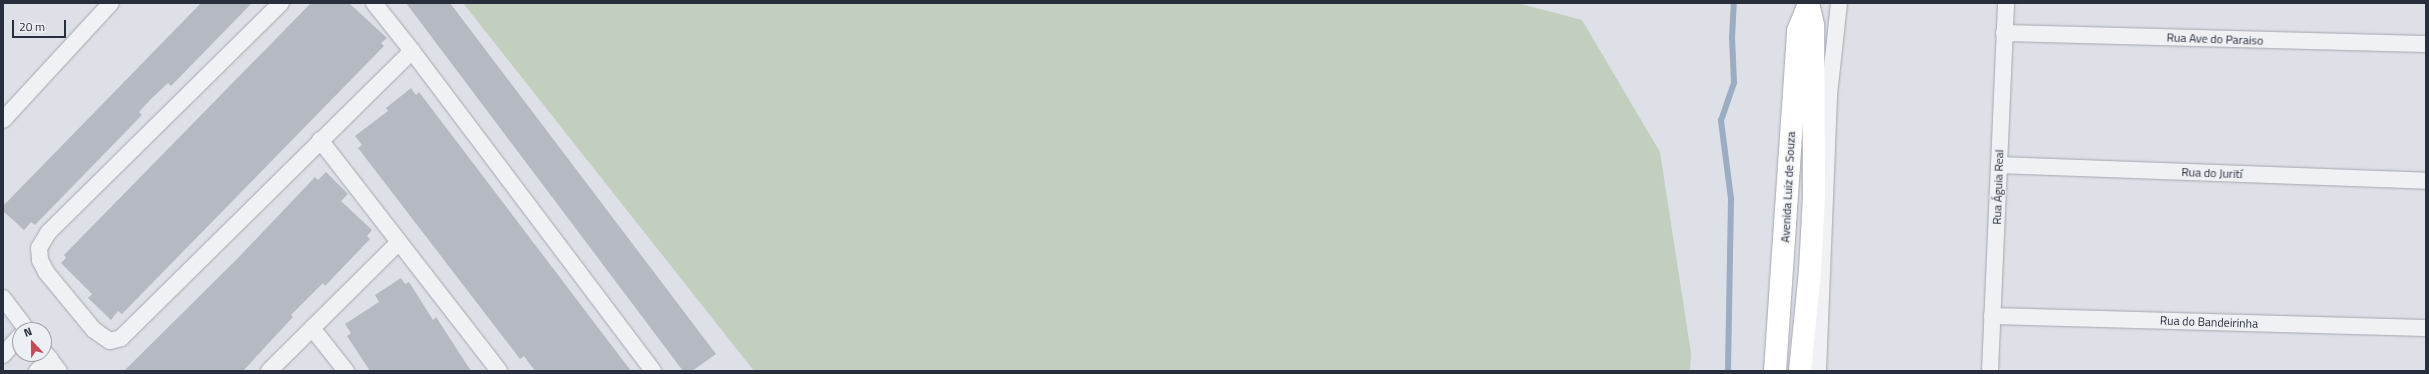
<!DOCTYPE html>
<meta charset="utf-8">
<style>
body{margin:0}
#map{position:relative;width:2429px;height:374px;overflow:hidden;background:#dde0e6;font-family:"Titillium Web",sans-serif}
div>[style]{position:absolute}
.green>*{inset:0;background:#c2cfbf}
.stream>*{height:5.5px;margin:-2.75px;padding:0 2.75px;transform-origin:2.75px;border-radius:2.75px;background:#9bacc3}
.building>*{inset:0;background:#b5b9c2}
.roads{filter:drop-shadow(0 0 1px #a3a7af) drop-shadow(0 0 1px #a3a7af)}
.minor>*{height:16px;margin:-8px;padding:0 8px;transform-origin:8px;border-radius:8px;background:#eff1f4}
.secondary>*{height:22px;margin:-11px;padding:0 11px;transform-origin:11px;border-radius:11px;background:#fff}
span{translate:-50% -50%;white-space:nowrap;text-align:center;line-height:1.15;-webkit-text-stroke:3px #eceff3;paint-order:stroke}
.street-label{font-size:12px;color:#282e3b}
.frame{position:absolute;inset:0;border:4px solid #282e3b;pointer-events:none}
.north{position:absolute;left:12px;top:322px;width:40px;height:40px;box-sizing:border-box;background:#eceff3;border:1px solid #9ea2a9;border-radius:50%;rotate:338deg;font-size:11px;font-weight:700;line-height:16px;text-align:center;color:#282e3b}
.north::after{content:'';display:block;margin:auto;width:14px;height:18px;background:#c24b57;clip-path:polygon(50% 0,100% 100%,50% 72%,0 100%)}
.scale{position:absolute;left:12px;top:20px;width:54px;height:18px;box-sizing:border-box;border:2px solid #282e3b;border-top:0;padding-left:5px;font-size:12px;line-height:14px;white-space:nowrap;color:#282e3b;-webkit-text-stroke:3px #eceff3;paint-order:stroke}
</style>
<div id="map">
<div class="green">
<div style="clip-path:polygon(463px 3px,1517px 3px,1582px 20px,1660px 152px,1691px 353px,1690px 371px,754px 371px)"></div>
</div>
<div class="stream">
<div style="left:1728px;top:371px;width:172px;rotate:-89deg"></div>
<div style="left:1731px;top:199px;width:79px;rotate:-97.3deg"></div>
<div style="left:1721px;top:121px;width:40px;rotate:-71.1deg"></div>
<div style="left:1734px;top:83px;width:45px;rotate:-92.5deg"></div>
<div style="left:1732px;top:38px;width:35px;rotate:-87deg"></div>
</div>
<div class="building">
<div style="clip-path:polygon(201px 3px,252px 3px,171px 86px,168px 83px,150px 100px,139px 112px,142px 115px,35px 225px,31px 222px,24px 230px,3px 211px,3px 206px)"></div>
<div style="clip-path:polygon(311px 3px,349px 3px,387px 38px,381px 43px,384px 46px,122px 314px,118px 311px,111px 320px,88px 298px,92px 294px,61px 263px,66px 258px,64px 255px)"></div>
<div style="clip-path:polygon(406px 3px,450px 3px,716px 354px,692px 371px,683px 371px)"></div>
<div style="clip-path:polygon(411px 88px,416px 95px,419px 92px,631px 371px,535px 371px,524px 356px,520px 359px,358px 148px,362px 145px,355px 136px,388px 111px,386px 108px)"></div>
<div style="clip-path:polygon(326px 172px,348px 194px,341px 201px,372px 230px,367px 236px,370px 239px,325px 286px,323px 283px,291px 315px,293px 317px,243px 371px,124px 371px,239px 257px,315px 177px,318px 180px)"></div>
<div style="clip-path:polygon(401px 278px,405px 284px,409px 282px,433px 320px,436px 317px,471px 371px,370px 371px,347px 336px,351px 333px,345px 324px,379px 302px,375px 295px)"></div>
</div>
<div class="roads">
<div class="minor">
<div style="left:281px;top:3px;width:327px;rotate:135.4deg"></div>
<div style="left:48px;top:233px;width:17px;rotate:121deg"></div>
<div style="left:39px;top:248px;width:12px;rotate:85deg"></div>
<div style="left:40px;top:260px;width:13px;rotate:63deg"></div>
<div style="left:46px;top:272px;width:75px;rotate:50.4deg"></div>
<div style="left:94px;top:330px;width:19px;rotate:35deg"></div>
<div style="left:110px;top:341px;width:11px;rotate:-15deg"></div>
<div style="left:121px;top:338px;width:409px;rotate:-44.6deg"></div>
<div style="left:412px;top:51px;width:401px;rotate:53deg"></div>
<div style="left:374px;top:3px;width:61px;rotate:51.6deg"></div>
<div style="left:2004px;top:33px;width:422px;rotate:1.5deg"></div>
<div style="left:3px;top:120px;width:159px;rotate:-47.3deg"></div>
<div style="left:320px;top:140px;width:292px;rotate:52.2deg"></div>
<div style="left:1999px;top:165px;width:427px;rotate:2.1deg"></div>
<div style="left:3px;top:298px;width:40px;rotate:53deg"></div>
<div style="left:1992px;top:316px;width:434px;rotate:1.6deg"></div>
<div style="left:312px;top:328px;width:55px;rotate:51.7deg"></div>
<div style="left:44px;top:352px;width:24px;rotate:52deg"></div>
<div style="left:3px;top:355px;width:25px;rotate:-48deg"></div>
<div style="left:37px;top:371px;width:18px;rotate:-43deg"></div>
<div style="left:269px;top:371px;width:183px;rotate:-44.8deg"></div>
<div style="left:1818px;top:371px;width:276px;rotate:-87.7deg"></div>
<div style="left:1829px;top:95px;width:93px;rotate:-83.8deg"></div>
<div style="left:1990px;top:371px;width:368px;rotate:-87.5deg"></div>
</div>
<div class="secondary">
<div style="left:1775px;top:371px;width:341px;rotate:-86.1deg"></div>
<div style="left:1798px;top:31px;width:24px;rotate:-68deg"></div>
<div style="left:1800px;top:371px;width:101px;rotate:-84.3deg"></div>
<div style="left:1810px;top:270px;width:75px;rotate:-86.9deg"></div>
<div style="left:1814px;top:195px;width:170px;rotate:-90.3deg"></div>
<div style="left:1813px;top:25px;width:23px;rotate:-103deg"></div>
</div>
</div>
<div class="street-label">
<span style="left:2215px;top:39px;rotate:2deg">Rua Ave do Paraiso</span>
<span style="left:2212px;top:173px;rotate:2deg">Rua do Jurití</span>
<span style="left:1788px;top:187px;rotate:-87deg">Avenida Luiz de Souza</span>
<span style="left:1998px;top:187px;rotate:-88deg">Rua Águia Real</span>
<span style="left:2209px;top:322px;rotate:2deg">Rua do Bandeirinha</span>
</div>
<div class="frame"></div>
<div class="north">N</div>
<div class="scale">20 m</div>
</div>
